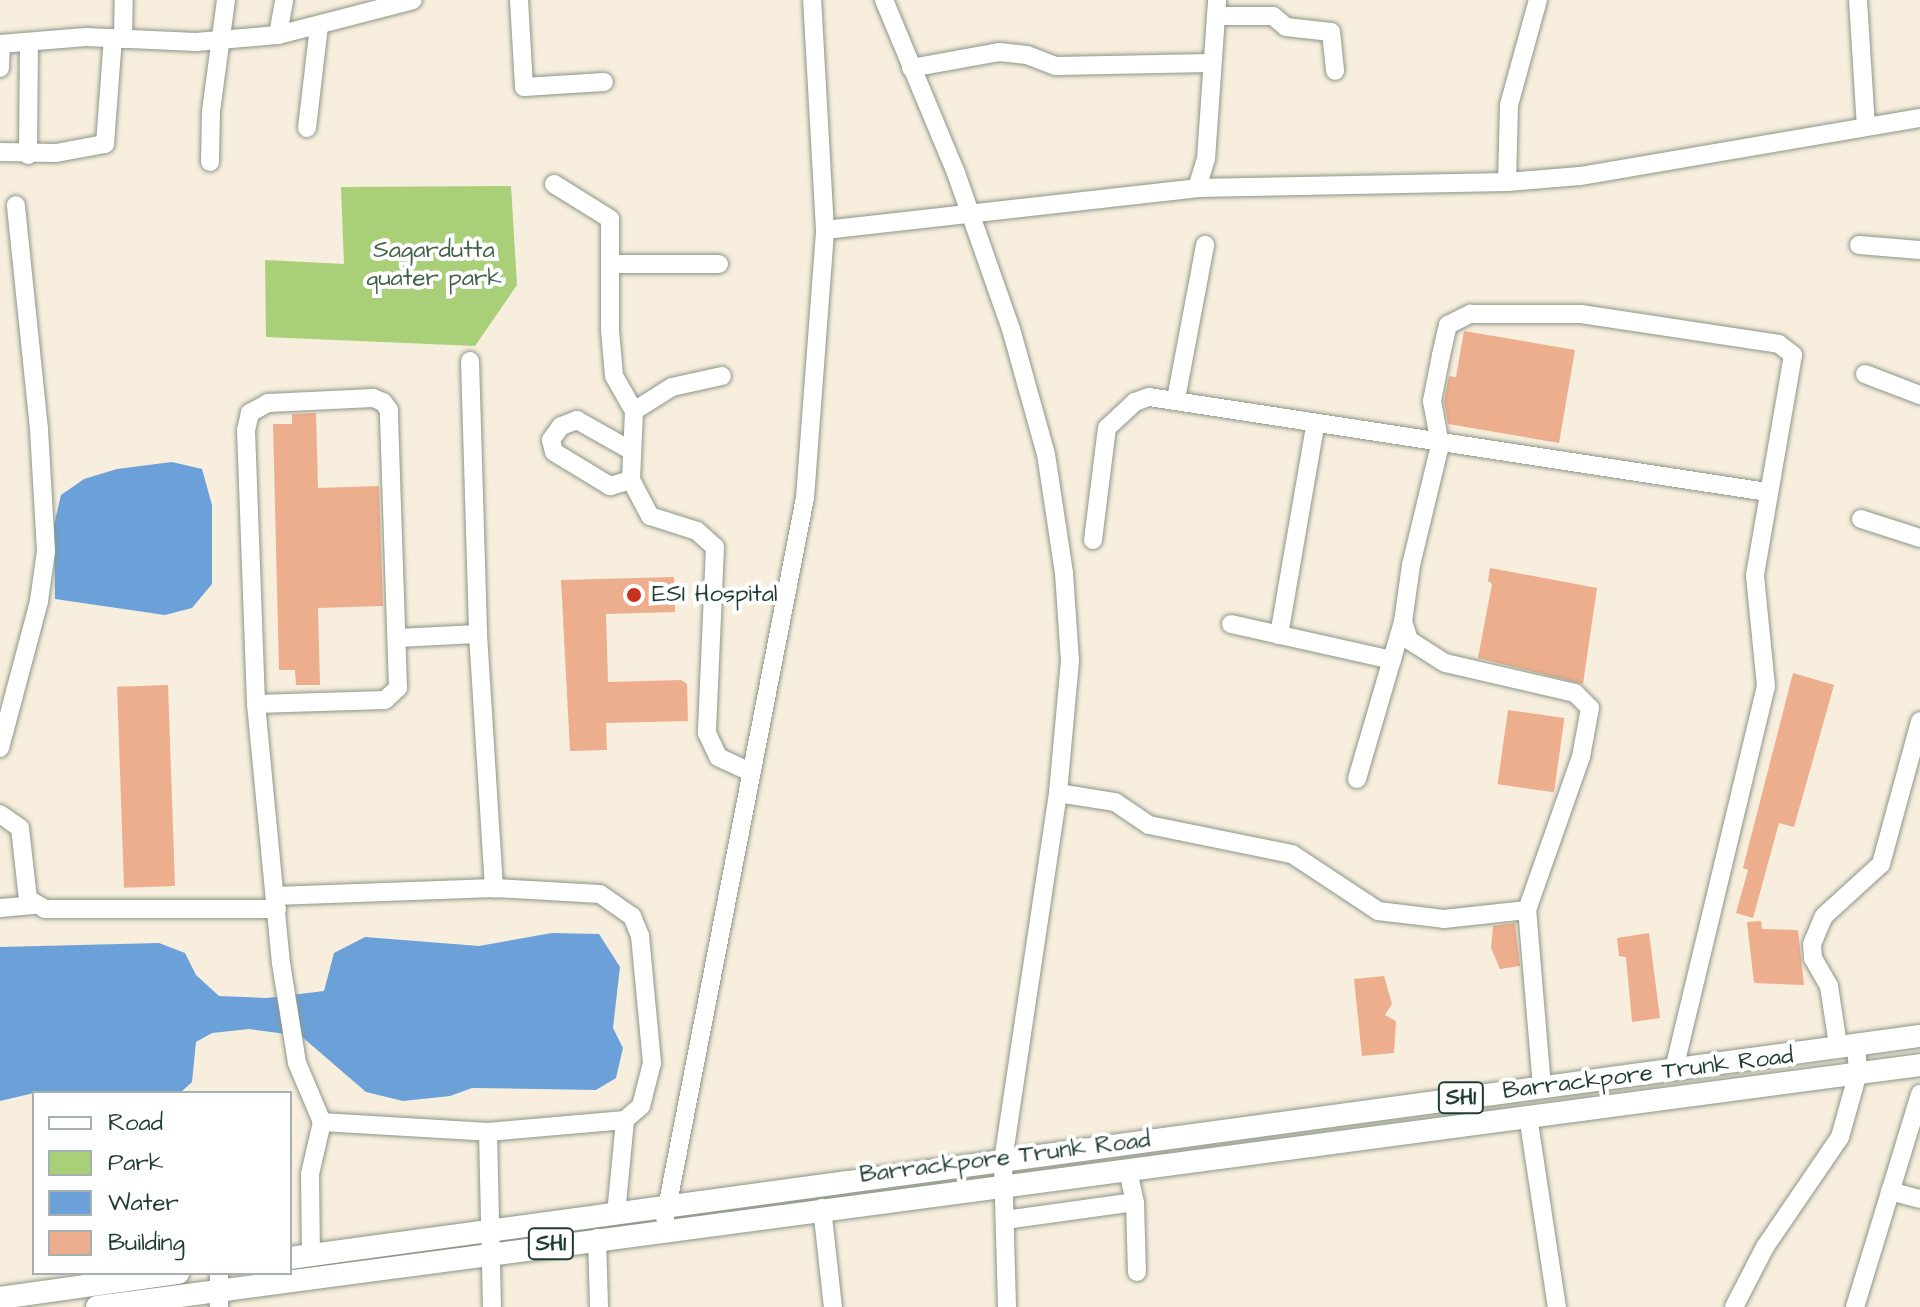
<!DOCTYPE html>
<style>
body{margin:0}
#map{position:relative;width:1920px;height:1307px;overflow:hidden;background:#f7eedd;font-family:"Architects Daughter",sans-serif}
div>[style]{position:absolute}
.green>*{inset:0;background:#a9cf79}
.water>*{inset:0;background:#6ba1d8}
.building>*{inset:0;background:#ecae8c;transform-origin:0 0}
.roads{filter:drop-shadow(0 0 2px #8b9688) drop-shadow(0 0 2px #8b9688)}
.minor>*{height:18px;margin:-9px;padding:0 9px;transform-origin:9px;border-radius:9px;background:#fff}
.major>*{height:22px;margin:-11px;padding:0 11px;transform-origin:11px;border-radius:11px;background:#fff}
.dots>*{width:22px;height:22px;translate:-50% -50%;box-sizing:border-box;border:4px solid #fff;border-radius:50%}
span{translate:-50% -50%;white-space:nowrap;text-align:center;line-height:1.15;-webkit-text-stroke:8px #fff;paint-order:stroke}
.shield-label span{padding:2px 6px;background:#fff;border:2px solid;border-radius:6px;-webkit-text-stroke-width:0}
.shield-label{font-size:22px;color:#1f3d34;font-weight:700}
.park-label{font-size:24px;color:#426245}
.poi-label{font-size:24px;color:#1f3d34}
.left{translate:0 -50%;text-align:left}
.street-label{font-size:24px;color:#1f3d34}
.legend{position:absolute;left:32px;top:1091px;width:260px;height:184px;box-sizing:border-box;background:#fff;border:2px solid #a5b1ae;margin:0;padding:10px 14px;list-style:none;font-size:24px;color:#1f3d34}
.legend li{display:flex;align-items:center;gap:16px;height:40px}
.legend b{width:40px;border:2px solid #a5b1ae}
</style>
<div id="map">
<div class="green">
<div style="clip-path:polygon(511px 186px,517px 285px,475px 346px,266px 337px,265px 260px,344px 264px,341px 187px)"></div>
</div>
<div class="water">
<div style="clip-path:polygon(172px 462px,202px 469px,212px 505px,212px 584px,192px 608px,165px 615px,55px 599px,54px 525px,61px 495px,84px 479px,117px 469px)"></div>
<div style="clip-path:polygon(552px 933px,599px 934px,620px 967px,613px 1028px,623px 1048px,616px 1078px,596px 1090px,472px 1088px,450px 1096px,403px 1101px,366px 1092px,301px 1036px,249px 1029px,212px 1033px,196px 1042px,192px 1082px,180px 1093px,34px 1093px,0 1101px,0 947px,159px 943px,185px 953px,196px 975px,219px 996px,267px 998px,324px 991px,334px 953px,365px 937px,479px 946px)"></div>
</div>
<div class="building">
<div style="clip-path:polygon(1464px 331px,1575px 350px,1559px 443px,1448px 424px,1444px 401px,1449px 376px,1456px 377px)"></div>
<div style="clip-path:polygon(316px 413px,318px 488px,379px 486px,383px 606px,318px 608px,320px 685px,296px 685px,295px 670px,279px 670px,273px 424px,292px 424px,292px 414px)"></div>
<div style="clip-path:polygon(1490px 568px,1597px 588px,1583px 684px,1478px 658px,1492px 584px,1488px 581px)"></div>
<div style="clip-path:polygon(674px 577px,675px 612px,606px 614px,608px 682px,681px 680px,687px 684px,688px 721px,606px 723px,607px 750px,570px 751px,561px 580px)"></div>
<div style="clip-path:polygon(1793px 673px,1834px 685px,1794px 827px,1779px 823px,1753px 918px,1736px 913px,1748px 870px,1743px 868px)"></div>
<div style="left:168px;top:685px;width:201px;height:51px;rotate:88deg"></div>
<div style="left:1508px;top:710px;width:57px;height:75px;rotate:8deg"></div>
<div style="clip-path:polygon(1761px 921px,1762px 929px,1798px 930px,1804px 985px,1754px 983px,1747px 922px)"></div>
<div style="clip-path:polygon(1515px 923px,1520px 966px,1500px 969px,1491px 948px,1493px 926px)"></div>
<div style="clip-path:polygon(1649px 933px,1660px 1018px,1632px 1022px,1626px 957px,1619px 956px,1617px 938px)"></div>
<div style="clip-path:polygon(1384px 976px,1392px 1004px,1385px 1015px,1396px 1021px,1394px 1053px,1362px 1056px,1354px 979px)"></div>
</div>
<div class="roads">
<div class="minor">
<div style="left:519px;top:0;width:87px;rotate:86.7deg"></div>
<div style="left:524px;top:87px;width:80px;rotate:-3.6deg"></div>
<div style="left:884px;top:0;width:187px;rotate:67.4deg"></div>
<div style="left:956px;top:173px;width:165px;rotate:70.6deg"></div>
<div style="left:1011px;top:329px;width:130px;rotate:74.4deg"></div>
<div style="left:1046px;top:454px;width:120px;rotate:81.4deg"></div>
<div style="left:1064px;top:573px;width:88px;rotate:86.1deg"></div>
<div style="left:1070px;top:661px;width:133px;rotate:95.2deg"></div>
<div style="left:1058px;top:793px;width:374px;rotate:98.5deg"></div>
<div style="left:1003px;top:1163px;width:144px;rotate:88.4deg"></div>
<div style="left:1858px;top:0;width:126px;rotate:86.4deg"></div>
<div style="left:1216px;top:16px;width:57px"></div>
<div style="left:1273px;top:16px;width:17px;rotate:40deg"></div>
<div style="left:1286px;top:27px;width:45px;rotate:6.3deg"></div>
<div style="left:1331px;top:32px;width:39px;rotate:84deg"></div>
<div style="left:278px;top:35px;width:36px;rotate:-80deg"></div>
<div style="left:123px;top:39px;width:39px;rotate:-89deg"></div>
<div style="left:0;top:44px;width:86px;rotate:-4.7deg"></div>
<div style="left:86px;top:37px;width:110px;rotate:2.6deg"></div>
<div style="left:196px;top:42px;width:82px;rotate:-4.9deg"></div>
<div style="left:278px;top:35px;width:139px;rotate:-14.5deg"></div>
<div style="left:0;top:68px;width:24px;rotate:-88deg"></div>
<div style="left:911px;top:68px;width:89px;rotate:-10.3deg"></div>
<div style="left:999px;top:52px;width:28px;rotate:6deg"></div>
<div style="left:1027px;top:55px;width:31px;rotate:21deg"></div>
<div style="left:1056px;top:66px;width:154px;rotate:-1.1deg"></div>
<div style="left:307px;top:128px;width:103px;rotate:-83.3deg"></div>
<div style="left:0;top:152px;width:56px;rotate:1deg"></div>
<div style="left:56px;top:153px;width:50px;rotate:-10.4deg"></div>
<div style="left:105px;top:144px;width:106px;rotate:-85.7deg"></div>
<div style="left:28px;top:155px;width:113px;rotate:-89.5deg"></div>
<div style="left:210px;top:162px;width:51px;rotate:-88.9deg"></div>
<div style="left:211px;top:111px;width:112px;rotate:-82.3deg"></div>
<div style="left:1507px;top:182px;width:77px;rotate:-88.5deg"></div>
<div style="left:1509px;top:105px;width:109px;rotate:-74.6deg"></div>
<div style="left:554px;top:184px;width:66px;rotate:32deg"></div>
<div style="left:610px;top:219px;width:111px;rotate:90deg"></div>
<div style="left:610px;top:330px;width:46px;rotate:85deg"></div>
<div style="left:614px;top:376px;width:40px;rotate:60.3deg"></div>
<div style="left:634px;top:411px;width:69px;rotate:92.5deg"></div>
<div style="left:631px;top:480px;width:41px;rotate:62.2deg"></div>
<div style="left:650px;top:516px;width:49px;rotate:17.7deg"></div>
<div style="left:697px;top:531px;width:24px;rotate:42deg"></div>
<div style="left:715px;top:547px;width:186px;rotate:92.5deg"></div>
<div style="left:707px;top:733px;width:26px;rotate:65deg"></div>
<div style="left:718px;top:757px;width:33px;rotate:25deg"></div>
<div style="left:1197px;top:188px;width:310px;rotate:-1.1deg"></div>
<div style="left:1507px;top:182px;width:73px;rotate:-4.7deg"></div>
<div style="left:1580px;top:176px;width:345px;rotate:-9.7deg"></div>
<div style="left:825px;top:230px;width:374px;rotate:-6.4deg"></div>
<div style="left:1197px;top:188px;width:30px;rotate:-73deg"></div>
<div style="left:1206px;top:159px;width:159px;rotate:-86deg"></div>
<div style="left:1859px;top:245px;width:61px;rotate:4.7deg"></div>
<div style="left:612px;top:264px;width:107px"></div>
<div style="left:470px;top:361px;width:273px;rotate:88.3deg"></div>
<div style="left:1865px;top:374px;width:59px;rotate:20.9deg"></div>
<div style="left:1176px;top:399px;width:157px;rotate:-79.3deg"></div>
<div style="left:634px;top:411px;width:45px;rotate:-32.3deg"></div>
<div style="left:672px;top:387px;width:51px;rotate:-12.4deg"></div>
<div style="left:630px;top:450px;width:61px;rotate:-150.5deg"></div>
<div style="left:577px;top:420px;width:17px;rotate:159deg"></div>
<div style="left:561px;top:426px;width:17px;rotate:126deg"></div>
<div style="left:551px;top:440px;width:12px;rotate:76deg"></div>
<div style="left:554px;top:452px;width:66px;rotate:31.3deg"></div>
<div style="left:610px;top:486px;width:22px;rotate:-16deg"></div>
<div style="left:1861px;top:519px;width:62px;rotate:17.9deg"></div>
<div style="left:1093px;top:540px;width:113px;rotate:-82.9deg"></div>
<div style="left:1107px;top:428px;width:38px;rotate:-43deg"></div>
<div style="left:1135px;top:402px;width:15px;rotate:-20deg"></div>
<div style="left:1149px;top:397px;width:625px;rotate:8.74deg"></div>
<div style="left:1231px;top:624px;width:165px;rotate:12.6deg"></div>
<div style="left:1279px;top:635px;width:212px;rotate:-80.2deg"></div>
<div style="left:397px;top:638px;width:81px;rotate:-2.8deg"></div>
<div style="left:478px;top:634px;width:255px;rotate:86.4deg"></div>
<div style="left:256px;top:704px;width:129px;rotate:-1.8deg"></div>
<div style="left:385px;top:700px;width:18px;rotate:-43deg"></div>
<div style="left:398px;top:688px;width:278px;rotate:-91.9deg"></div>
<div style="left:389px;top:410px;width:10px;rotate:-127deg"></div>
<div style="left:383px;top:402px;width:11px;rotate:-158deg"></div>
<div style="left:373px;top:398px;width:105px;rotate:177.3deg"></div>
<div style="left:268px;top:403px;width:21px;rotate:151deg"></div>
<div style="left:250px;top:413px;width:17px;rotate:103deg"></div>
<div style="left:246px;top:430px;width:274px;rotate:87.9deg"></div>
<div style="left:256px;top:704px;width:260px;rotate:84.5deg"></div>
<div style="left:281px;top:963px;width:101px;rotate:80.9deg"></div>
<div style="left:297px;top:1063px;width:64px;rotate:67deg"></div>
<div style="left:322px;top:1122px;width:53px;rotate:103deg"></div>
<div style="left:310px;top:1174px;width:82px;rotate:89.3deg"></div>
<div style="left:0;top:748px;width:152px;rotate:-75.1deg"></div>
<div style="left:39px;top:601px;width:50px;rotate:-82deg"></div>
<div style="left:46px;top:551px;width:122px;rotate:-93.3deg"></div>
<div style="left:39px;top:429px;width:225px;rotate:-95.9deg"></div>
<div style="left:1357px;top:779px;width:164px;rotate:-73.7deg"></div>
<div style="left:1058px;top:793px;width:58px;rotate:9deg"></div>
<div style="left:1115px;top:802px;width:41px;rotate:34.1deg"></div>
<div style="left:1149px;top:825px;width:146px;rotate:11.5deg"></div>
<div style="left:1292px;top:854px;width:103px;rotate:33.5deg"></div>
<div style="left:1378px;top:911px;width:66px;rotate:6.9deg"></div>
<div style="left:1444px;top:919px;width:83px;rotate:-6.2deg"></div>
<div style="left:0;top:814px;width:24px;rotate:35deg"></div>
<div style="left:20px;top:828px;width:71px;rotate:83.6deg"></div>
<div style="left:28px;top:899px;width:20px;rotate:30deg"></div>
<div style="left:45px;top:909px;width:232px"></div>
<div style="left:275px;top:896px;width:219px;rotate:-2.1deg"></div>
<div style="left:494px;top:888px;width:106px;rotate:3.2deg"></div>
<div style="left:600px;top:894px;width:39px;rotate:35deg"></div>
<div style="left:632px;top:916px;width:22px;rotate:68deg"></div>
<div style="left:640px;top:936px;width:128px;rotate:84.6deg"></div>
<div style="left:652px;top:1063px;width:44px;rotate:104.3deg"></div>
<div style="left:641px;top:1106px;width:21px;rotate:139deg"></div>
<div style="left:625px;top:1120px;width:138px;rotate:175deg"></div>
<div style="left:488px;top:1132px;width:175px;rotate:88.7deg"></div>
<div style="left:0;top:908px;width:33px;rotate:-5deg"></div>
<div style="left:1838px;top:1045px;width:60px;rotate:-98.7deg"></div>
<div style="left:1829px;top:986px;width:32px;rotate:-120deg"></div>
<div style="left:1813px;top:958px;width:14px;rotate:-94deg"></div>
<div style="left:1812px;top:944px;width:30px;rotate:-67deg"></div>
<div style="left:1824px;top:916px;width:77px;rotate:-42.4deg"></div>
<div style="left:1881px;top:864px;width:148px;rotate:-74.7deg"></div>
<div style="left:1542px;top:1087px;width:178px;rotate:-94.8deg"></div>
<div style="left:1527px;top:910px;width:162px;rotate:-70.6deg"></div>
<div style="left:1581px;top:757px;width:50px;rotate:-79.6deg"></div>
<div style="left:1590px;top:708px;width:21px;rotate:-135deg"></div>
<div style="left:1575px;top:693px;width:133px;rotate:-167deg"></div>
<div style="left:1445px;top:663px;width:43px;rotate:-147.4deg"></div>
<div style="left:1409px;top:640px;width:19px;rotate:-108deg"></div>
<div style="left:1403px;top:622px;width:58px;rotate:-82deg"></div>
<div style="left:1411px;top:565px;width:123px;rotate:-76.4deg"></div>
<div style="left:1440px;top:445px;width:45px;rotate:-100.3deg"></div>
<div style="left:1432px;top:401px;width:47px;rotate:-78.9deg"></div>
<div style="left:1441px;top:355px;width:31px;rotate:-77deg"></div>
<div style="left:1448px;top:325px;width:25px;rotate:-27deg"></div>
<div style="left:1470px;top:314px;width:111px"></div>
<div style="left:1581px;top:314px;width:200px;rotate:8.6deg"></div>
<div style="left:1779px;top:344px;width:18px;rotate:38deg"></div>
<div style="left:1793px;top:355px;width:224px;rotate:99.8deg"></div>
<div style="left:1755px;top:576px;width:111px;rotate:84.3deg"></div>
<div style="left:1766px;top:686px;width:394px;rotate:103.5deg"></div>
<div style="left:1528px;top:1116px;width:193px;rotate:81.4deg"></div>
<div style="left:322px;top:1122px;width:166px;rotate:3.4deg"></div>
<div style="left:1128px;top:1170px;width:33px;rotate:78deg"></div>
<div style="left:1135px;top:1202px;width:70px;rotate:88.4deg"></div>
<div style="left:1890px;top:1191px;width:31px;rotate:15deg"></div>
<div style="left:822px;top:1208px;width:100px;rotate:83.7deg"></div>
<div style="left:616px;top:1214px;width:94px;rotate:-84.5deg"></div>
<div style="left:665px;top:1218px;width:733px;rotate:-79deg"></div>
<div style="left:805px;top:498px;width:269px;rotate:-85.7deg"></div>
<div style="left:825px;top:230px;width:230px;rotate:-93.2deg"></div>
<div style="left:1005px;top:1220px;width:131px;rotate:-7.9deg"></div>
<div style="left:597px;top:1238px;width:69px;rotate:88.3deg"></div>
<div style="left:219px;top:1273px;width:34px;rotate:90deg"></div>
<div style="left:1734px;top:1307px;width:68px;rotate:-62.7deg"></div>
<div style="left:1765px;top:1247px;width:133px;rotate:-55.7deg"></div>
<div style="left:1840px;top:1137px;width:66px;rotate:-74.3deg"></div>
<div style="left:1858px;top:1073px;width:30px;rotate:-94deg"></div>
<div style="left:1855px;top:1307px;width:223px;rotate:-73deg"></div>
</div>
<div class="major">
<div style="left:290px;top:1258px;width:1645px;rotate:-7.76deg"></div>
<div style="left:0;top:1298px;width:180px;rotate:-8deg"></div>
<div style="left:97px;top:1307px;width:1839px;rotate:-7.56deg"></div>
</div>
</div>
<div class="dots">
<div style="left:634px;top:595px;background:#c8321e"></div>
</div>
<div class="shield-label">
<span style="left:1461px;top:1098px">SH1</span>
<span style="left:551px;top:1244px">SH1</span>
</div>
<div class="park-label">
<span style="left:434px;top:265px">Sagardutta<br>quater park</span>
</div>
<div class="poi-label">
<span class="left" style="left:652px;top:595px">ESI Hospital</span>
</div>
<div class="street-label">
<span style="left:1648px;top:1074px;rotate:-7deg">Barrackpore Trunk Road</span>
<span style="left:1005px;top:1158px;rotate:-7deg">Barrackpore Trunk Road</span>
</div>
<ul class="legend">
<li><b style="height:10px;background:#fff"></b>Road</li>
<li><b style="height:22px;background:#a9cf79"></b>Park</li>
<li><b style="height:22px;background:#6ba1d8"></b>Water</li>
<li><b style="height:22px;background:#ecae8c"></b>Building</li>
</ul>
</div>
